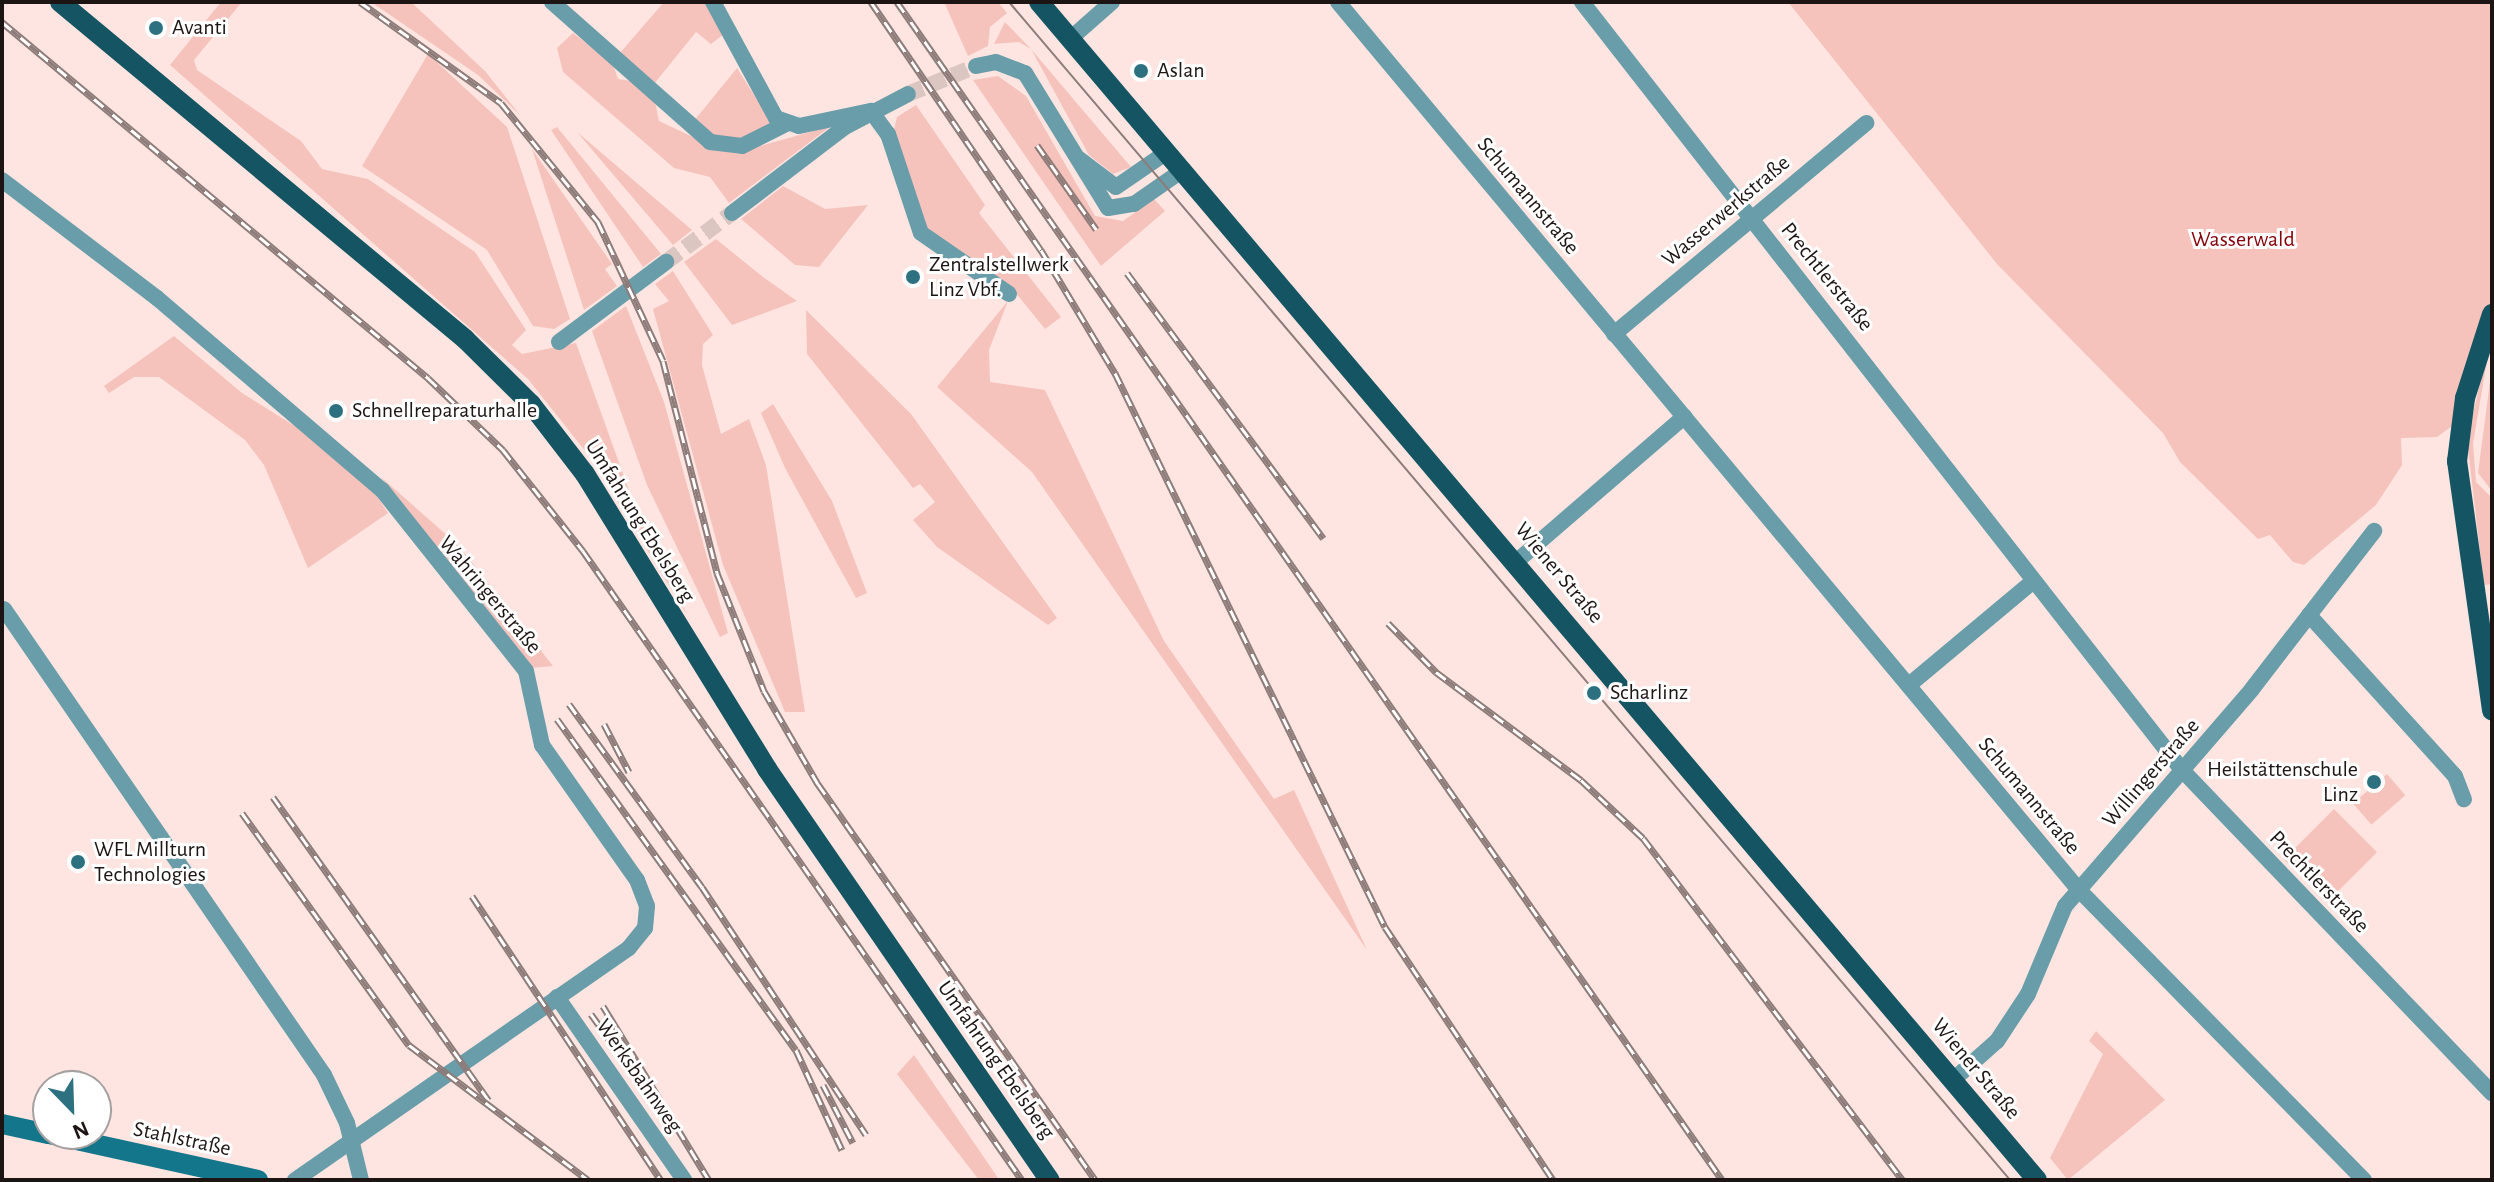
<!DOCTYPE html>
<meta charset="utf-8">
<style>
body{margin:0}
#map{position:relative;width:2494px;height:1182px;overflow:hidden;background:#fee5e1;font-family:"Alegreya Sans",sans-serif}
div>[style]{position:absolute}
.green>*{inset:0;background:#f6c3bc;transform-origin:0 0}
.street-tunnel>*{height:16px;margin-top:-8px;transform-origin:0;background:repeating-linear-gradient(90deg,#dcc6c2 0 16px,transparent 0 24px)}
.street>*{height:16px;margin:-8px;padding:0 8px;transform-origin:8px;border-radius:8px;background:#699daa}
.secondary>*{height:20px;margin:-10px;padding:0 10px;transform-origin:10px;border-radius:10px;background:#13768a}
.primary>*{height:20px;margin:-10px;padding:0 10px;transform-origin:10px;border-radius:10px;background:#155563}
.tram>*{height:2px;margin:-1px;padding:0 1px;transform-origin:1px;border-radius:1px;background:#8d7c79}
.rail>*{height:7px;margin-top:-3.5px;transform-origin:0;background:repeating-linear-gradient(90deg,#fff 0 12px,#8d7c79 0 24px);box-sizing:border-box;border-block:2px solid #8d7c79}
.dots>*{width:22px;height:22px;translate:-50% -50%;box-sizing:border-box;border:4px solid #fff;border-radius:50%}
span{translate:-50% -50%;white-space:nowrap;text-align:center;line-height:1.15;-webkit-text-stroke:6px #fff;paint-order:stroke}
.poi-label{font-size:22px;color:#1d1513}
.left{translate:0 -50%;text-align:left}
.right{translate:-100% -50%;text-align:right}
.street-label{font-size:22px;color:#1d1513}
.park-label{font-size:22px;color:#850008}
.frame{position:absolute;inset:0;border:4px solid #1d1513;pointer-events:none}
.north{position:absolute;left:32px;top:1070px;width:80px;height:80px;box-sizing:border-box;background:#fff;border:2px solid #a5a1a1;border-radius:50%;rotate:157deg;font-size:22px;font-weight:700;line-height:32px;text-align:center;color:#1d1513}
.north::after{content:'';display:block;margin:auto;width:28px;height:36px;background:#2d7181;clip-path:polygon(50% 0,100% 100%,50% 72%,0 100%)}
</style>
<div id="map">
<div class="green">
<div style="clip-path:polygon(221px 2px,242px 2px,194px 60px,197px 70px,301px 141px,322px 169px,368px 179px,475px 252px,526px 330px,512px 345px,522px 354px,576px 343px,631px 496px,687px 615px,590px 457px,528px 379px,170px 65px)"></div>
<div style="clip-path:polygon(371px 2px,411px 2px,485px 71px,520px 115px,478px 75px)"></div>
<div style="clip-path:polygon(664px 2px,707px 2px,724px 34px,711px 44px,696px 32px,654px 84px,619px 54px)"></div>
<div style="clip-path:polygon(944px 2px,998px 2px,1007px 13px,990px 27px,988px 46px,968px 56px)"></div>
<div style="clip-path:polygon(1788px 2px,2492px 2px,2492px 301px,2455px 424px,2437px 437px,2401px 438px,2402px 465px,2376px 505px,2304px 565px,2293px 562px,2270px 535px,2258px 539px,2180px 462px,2163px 433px,1997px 264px)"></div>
<div style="clip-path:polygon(1005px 22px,1031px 49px,1131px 167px,1113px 174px,1089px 155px,1031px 49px,1019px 42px,994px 44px)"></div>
<div style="clip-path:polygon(573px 33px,612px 62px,618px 79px,637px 82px,655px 102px,659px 121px,695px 138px,757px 147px,831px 126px,729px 203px,710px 177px,674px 168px,563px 72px,557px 48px)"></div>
<div style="clip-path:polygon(428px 54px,507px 127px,570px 319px,554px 329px,533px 326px,487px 250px,362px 166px)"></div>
<div style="clip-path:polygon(737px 68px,773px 125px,771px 133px,721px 141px,693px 122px)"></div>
<div style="clip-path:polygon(998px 76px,1026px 96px,1095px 216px,1123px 221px,1154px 199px,1165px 211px,1101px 266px,973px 80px)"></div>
<div style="clip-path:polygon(916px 105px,985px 205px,979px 213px,1061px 317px,1045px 329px,1015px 292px,929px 234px,894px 130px,897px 117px)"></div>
<div style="clip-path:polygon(557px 127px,661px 254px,643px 267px,551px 130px)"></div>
<div style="clip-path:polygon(577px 132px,692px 230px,673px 245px)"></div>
<div style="clip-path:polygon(532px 149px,612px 264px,605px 269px,617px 286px,584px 310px)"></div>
<div style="clip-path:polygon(783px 186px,825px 209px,868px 205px,819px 267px,795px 265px,741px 219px)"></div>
<div style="clip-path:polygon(716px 239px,763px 277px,797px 301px,732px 325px,684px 262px)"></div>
<div style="clip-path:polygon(673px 271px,713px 335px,703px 344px,702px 365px,721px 434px,749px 419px,766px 465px,805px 712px,785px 712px,723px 565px,653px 309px,669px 301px,655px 284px)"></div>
<div style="clip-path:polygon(1008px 301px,989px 350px,990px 382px,1045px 390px,1164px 641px,1274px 799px,1294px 790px,1367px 950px,1032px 472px,937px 387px)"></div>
<div style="clip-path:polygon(626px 306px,664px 402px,728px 633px,720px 637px,647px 485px,592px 331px)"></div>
<div style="clip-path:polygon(806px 310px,911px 414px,1057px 618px,1048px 625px,937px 547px,913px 520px,935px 502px,920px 484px,913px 488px,807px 354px)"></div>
<div style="clip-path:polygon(2492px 332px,2473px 443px,2476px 482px,2492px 498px,2492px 584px,2484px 585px,2467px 440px)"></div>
<div style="clip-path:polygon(174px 336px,242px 393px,322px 443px,368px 483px,388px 513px,308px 568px,264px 465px,245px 440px,159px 377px,134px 377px,109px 393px,104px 386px)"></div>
<div style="clip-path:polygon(2492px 366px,2492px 491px,2478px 473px)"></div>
<div style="clip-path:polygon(773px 404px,832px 501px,867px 593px,856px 598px,785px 468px,761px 413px)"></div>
<div style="clip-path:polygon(381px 477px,459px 546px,553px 666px,531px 668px)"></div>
<div style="left:2387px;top:774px;width:28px;height:45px;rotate:49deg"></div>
<div style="left:2334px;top:809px;width:61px;height:71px;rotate:45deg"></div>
<div style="clip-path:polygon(2096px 1031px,2165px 1100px,2068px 1180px,2050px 1158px,2103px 1054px,2089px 1041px)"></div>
<div style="clip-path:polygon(914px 1055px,996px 1175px,999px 1180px,979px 1180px,897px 1074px)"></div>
</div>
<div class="street-tunnel">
<div style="left:908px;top:94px;width:74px;rotate:-22.4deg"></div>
<div style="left:666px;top:262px;width:82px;rotate:-36.6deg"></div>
</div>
<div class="street">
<div style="left:552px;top:2px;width:211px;rotate:41.5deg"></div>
<div style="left:710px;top:142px;width:32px;rotate:7deg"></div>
<div style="left:742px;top:146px;width:49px;rotate:-26.6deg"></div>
<div style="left:713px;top:2px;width:132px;rotate:61.5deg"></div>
<div style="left:776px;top:118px;width:24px;rotate:19deg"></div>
<div style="left:799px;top:126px;width:74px;rotate:-11.8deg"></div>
<div style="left:871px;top:111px;width:29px;rotate:54deg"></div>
<div style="left:888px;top:134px;width:104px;rotate:71.6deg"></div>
<div style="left:921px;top:233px;width:107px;rotate:34.7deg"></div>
<div style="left:1338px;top:2px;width:1157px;rotate:50.16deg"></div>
<div style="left:2079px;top:890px;width:407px;rotate:45.5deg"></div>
<div style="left:1582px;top:2px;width:975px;rotate:52deg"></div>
<div style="left:2182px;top:770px;width:448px;rotate:46.2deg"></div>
<div style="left:1070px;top:39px;width:56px;rotate:-41.4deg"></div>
<div style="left:976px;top:66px;width:20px;rotate:-11deg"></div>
<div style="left:996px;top:62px;width:31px;rotate:21deg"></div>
<div style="left:1025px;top:73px;width:158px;rotate:58.4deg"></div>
<div style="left:1108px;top:208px;width:26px;rotate:-9deg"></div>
<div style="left:1134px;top:204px;width:60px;rotate:-34.8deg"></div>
<div style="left:1079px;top:159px;width:46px;rotate:37.1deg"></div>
<div style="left:1116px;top:187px;width:62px;rotate:-34.5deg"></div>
<div style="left:2px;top:180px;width:195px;rotate:37.3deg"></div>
<div style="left:157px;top:298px;width:296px;rotate:40.5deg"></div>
<div style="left:382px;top:490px;width:231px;rotate:51.5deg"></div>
<div style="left:526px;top:671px;width:76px;rotate:77.8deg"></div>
<div style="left:542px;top:745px;width:165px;rotate:54.9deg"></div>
<div style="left:637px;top:880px;width:28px;rotate:69deg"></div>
<div style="left:647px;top:906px;width:22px;rotate:95deg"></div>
<div style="left:645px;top:928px;width:26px;rotate:129deg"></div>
<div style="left:629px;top:948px;width:407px;rotate:145.2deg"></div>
<div style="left:732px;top:213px;width:142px;rotate:-37.3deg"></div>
<div style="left:845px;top:127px;width:71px;rotate:-27.6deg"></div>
<div style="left:1614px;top:334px;width:329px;rotate:-39.9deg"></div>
<div style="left:559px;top:342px;width:134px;rotate:-36.8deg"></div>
<div style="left:1517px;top:561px;width:221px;rotate:-40.8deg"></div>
<div style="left:4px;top:609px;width:565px;rotate:55.52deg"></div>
<div style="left:324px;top:1075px;width:53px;rotate:64.4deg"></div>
<div style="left:347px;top:1123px;width:59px;rotate:76.2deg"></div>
<div style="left:2309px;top:615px;width:217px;rotate:47.8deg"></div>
<div style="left:2455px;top:776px;width:25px;rotate:69deg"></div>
<div style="left:1909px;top:685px;width:158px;rotate:-39.9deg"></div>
<div style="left:557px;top:997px;width:223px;rotate:55.2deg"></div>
<div style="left:1953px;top:1080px;width:59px;rotate:-41.6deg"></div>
<div style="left:1997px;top:1041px;width:56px;rotate:-56.6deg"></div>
<div style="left:2028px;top:994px;width:95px;rotate:-67.2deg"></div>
<div style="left:2065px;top:906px;width:286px;rotate:-49.2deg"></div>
<div style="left:2252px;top:689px;width:200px;rotate:-52.3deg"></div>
</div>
<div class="secondary">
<div style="left:2px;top:1124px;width:47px;rotate:12.3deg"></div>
<div style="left:49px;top:1134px;width:214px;rotate:12.4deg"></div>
</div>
<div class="primary">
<div style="left:60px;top:2px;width:527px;rotate:39.76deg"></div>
<div style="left:465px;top:339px;width:93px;rotate:44.6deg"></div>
<div style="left:531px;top:404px;width:88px;rotate:52.4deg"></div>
<div style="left:585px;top:474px;width:347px;rotate:58.3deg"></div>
<div style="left:767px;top:769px;width:499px;rotate:55.5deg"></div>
<div style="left:1039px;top:2px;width:1544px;rotate:49.73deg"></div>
<div style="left:2492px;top:314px;width:88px;rotate:107.8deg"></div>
<div style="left:2465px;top:398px;width:64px;rotate:97.2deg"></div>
<div style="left:2457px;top:461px;width:252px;rotate:82deg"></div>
</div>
<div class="tram">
<div style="left:1009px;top:2px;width:1546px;rotate:49.64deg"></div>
</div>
<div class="rail">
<div style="left:360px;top:2px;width:173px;rotate:35.6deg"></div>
<div style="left:501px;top:103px;width:154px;rotate:50.8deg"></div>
<div style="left:598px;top:222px;width:153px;rotate:64.9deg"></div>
<div style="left:663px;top:361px;width:219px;rotate:75.7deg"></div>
<div style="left:717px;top:573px;width:127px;rotate:68.3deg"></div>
<div style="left:764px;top:691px;width:108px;rotate:59.9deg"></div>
<div style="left:818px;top:784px;width:483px;rotate:55deg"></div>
<div style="left:871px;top:2px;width:301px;rotate:55.6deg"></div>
<div style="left:1041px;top:250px;width:144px;rotate:59deg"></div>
<div style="left:1115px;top:373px;width:616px;rotate:64.02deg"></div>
<div style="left:1385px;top:927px;width:304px;rotate:56.4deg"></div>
<div style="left:897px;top:2px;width:1438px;rotate:54.99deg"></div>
<div style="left:2px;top:22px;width:555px;rotate:39.88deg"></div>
<div style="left:428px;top:378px;width:104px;rotate:43.8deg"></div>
<div style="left:503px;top:450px;width:129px;rotate:51.6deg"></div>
<div style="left:583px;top:551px;width:767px;rotate:55.09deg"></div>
<div style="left:1037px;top:145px;width:103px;rotate:54.9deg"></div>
<div style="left:1127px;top:273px;width:330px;rotate:53.5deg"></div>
<div style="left:1388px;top:623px;width:69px;rotate:45.6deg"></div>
<div style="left:1436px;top:672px;width:181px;rotate:36.7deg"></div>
<div style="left:1581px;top:780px;width:85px;rotate:43.1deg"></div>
<div style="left:1643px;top:838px;width:430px;rotate:52.8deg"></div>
<div style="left:569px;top:704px;width:226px;rotate:54deg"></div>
<div style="left:702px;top:887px;width:297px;rotate:56.5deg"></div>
<div style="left:557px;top:719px;width:408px;rotate:54.2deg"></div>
<div style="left:796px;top:1050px;width:110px;rotate:65.3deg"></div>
<div style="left:604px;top:724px;width:54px;rotate:62.5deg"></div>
<div style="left:273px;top:797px;width:372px;rotate:54.6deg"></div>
<div style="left:242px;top:813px;width:286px;rotate:54.3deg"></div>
<div style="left:409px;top:1045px;width:224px;rotate:37deg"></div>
<div style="left:472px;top:896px;width:341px;rotate:56.4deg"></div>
<div style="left:603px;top:1006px;width:204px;rotate:58.7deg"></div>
<div style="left:591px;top:1014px;width:132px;rotate:54.3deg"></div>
<div style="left:823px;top:1085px;width:65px;rotate:62.7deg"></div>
</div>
<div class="dots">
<div style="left:156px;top:28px;background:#2d7181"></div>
<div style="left:1141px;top:71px;background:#2d7181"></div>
<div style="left:913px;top:277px;background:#2d7181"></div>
<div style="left:336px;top:411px;background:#2d7181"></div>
<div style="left:1594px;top:693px;background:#2d7181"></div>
<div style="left:2374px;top:782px;background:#2d7181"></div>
<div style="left:78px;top:862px;background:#2d7181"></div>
</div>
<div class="poi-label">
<span class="left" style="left:172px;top:28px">Avanti</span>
<span class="left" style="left:1157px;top:71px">Aslan</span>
<span class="left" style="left:929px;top:277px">Zentralstellwerk<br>Linz Vbf.</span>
<span class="left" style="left:352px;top:411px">Schnellreparaturhalle</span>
<span class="left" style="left:1610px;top:693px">Scharlinz</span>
<span class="right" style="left:2358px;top:782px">Heilstättenschule<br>Linz</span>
<span class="left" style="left:94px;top:862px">WFL Millturn<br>Technologies</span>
</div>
<div class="street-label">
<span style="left:1528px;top:196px;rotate:50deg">Schumannstraße</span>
<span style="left:1726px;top:211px;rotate:-40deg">Wasserwerkstraße</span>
<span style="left:1827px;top:277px;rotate:51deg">Prechtlerstraße</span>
<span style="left:640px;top:521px;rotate:58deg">Umfahrung Ebelsberg</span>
<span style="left:1559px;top:573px;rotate:50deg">Wiener Straße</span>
<span style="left:490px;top:595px;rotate:50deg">Wahringerstraße</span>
<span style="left:2151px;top:773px;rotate:-49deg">Willingerstraße</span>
<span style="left:2029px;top:796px;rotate:50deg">Schumannstraße</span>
<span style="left:2319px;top:882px;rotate:46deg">Prechtlerstraße</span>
<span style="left:996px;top:1060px;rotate:55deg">Umfahrung Ebelsberg</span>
<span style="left:1976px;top:1069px;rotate:50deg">Wiener Straße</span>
<span style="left:639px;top:1076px;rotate:55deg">Werksbahnweg</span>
<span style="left:182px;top:1139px;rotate:12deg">Stahlstraße</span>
</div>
<div class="park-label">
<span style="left:2243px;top:240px">Wasserwald</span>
</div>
<div class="frame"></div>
<div class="north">N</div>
</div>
